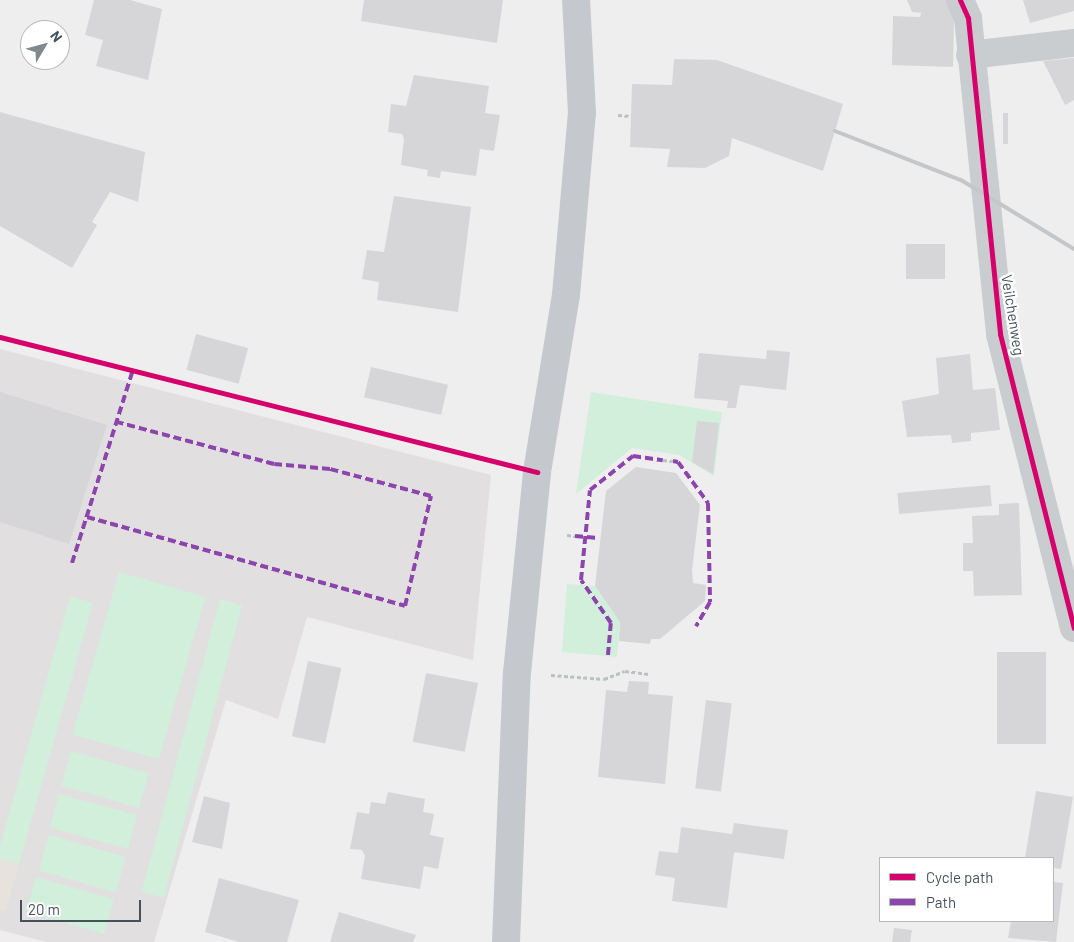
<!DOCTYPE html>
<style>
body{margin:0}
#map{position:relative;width:1074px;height:942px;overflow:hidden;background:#efeeee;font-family:Barlow,sans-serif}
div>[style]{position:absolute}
.education>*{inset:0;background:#e1dfe0}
.green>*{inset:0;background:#d1efdb;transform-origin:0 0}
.sand>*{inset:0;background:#e7e3dc}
.building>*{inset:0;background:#d6d6d8;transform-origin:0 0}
.path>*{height:3px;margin-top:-1.5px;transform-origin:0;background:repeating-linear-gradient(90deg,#b7c4be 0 4px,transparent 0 6.5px)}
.minor>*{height:28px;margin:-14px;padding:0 14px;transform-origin:14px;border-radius:14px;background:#cacdcf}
.major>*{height:28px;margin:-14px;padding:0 14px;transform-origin:14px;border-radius:14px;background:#c5c9cd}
.rail>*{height:4px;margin:-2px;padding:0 2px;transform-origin:2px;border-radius:2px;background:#c4c6c8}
.quiet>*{height:4px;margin-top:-2px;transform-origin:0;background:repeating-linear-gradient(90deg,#8e44ad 0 8px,transparent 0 12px)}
.cycleway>*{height:5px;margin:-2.5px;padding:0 2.5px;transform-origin:2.5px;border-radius:2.5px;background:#d6006c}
span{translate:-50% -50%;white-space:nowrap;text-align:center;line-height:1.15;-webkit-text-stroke:5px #fff;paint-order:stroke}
.street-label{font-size:15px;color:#45525b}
.legend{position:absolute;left:879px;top:857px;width:175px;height:65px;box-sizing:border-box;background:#fff;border:1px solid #b5babd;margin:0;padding:6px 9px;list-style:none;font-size:15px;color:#45525b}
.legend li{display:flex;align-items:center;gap:10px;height:25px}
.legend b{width:25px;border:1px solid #b5babd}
.north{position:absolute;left:20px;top:20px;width:50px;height:50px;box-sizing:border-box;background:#fff;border:1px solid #b5babd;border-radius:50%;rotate:53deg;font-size:14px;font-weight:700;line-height:20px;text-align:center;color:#45525b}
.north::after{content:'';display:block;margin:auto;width:18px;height:22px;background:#80898e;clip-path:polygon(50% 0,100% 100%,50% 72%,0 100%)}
.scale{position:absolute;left:20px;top:900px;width:121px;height:22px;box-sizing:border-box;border:2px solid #45525b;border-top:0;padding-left:6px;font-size:15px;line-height:18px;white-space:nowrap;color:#45525b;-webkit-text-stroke:4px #fff;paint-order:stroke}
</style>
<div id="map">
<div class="education">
<div style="clip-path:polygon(0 349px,491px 475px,473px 660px,307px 617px,278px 719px,226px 700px,154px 942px,46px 942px,0 930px)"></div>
</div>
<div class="green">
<div style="clip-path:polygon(591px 392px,722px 412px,714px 476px,679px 455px,632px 448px,576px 494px)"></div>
<div style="left:119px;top:572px;width:90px;height:169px;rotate:16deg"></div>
<div style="clip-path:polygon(567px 584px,595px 586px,620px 622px,617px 657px,562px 652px)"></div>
<div style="clip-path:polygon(70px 596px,93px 603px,19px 864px,0 858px,0 846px)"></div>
<div style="left:220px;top:599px;width:23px;height:303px;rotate:15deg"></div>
<div style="left:71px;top:751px;width:81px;height:36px;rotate:16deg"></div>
<div style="left:59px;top:794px;width:81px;height:35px;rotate:15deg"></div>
<div style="left:49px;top:835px;width:80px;height:37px;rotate:16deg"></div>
<div style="left:36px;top:877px;width:81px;height:36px;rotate:16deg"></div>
</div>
<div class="sand">
<div style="clip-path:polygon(0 858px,19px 864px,6px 911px,0 910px)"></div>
</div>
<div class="building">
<div style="clip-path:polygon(94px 0,130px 0,162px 9px,148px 80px,96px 66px,103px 40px,85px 35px)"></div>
<div style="clip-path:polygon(364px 0,503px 0,497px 43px,361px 21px)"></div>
<div style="clip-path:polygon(907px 0,947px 0,954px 20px,953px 67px,892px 65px,893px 16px,920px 17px,921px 13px,912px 12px)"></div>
<div style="clip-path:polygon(1023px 0,1074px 0,1074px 11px,1030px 23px)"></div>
<div style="clip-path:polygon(1074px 58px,1074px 100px,1065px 105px,1043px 61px)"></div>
<div style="clip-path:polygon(674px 59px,717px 60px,843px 104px,823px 171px,732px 138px,729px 156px,705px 168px,667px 167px,670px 149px,630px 147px,632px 84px,672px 85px)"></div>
<div style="clip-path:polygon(414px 75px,489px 86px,485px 113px,500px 115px,494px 151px,480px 149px,476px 176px,441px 171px,440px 178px,427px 176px,428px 170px,401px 165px,404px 139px,402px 134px,388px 132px,391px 104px,406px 106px)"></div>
<div style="clip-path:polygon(0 112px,145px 152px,138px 202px,110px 192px,92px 222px,97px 225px,72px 268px,0 226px)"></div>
<div style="left:1003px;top:113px;width:5px;height:31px"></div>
<div style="clip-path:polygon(394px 196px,471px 207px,458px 312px,377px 300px,379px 282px,362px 279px,367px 250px,384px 252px)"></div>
<div style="left:906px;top:244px;width:39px;height:35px"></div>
<div style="left:196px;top:334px;width:54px;height:37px;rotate:15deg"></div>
<div style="clip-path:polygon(767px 350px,790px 352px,786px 390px,740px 385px,736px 408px,727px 408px,728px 401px,694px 398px,699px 353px,766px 359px)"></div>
<div style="clip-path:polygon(970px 354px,973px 390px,995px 388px,1000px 430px,971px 433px,971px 441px,952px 443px,951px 435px,907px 437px,902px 401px,939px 394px,936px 358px)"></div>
<div style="left:371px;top:367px;width:79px;height:31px;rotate:13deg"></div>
<div style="clip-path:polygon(0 392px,107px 425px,69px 544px,0 522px)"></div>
<div style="clip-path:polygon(697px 421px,719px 423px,713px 474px,692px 462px)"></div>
<div style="clip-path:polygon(636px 467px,676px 473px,700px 505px,692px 570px,693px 583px,706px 585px,705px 601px,660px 639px,651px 639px,650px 644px,619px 641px,620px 622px,595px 586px,606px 491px)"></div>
<div style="left:990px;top:485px;width:21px;height:93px;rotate:85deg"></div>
<div style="clip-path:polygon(1019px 503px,1022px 595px,974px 596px,973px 571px,963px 571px,963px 543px,973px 543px,972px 516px,999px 515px,999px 504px)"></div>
<div style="left:997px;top:652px;width:49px;height:92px"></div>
<div style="left:308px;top:661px;width:34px;height:77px;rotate:12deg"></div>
<div style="left:426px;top:673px;width:53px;height:70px;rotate:11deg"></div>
<div style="clip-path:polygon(629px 681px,649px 682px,648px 694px,673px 696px,665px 784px,598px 777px,606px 690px,627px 692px)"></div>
<div style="left:706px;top:700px;width:26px;height:89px;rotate:7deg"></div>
<div style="clip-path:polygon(1036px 791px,1073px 797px,1061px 869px,1053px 868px,1053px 858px,1025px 858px)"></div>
<div style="clip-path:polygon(388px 792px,425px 799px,423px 812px,434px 814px,430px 835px,444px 838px,438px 869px,424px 866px,420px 889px,361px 879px,365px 856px,362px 850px,350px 849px,357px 812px,369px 814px,371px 802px,385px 804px)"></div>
<div style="clip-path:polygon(204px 796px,230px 803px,222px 849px,192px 842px)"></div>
<div style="clip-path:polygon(734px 823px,788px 830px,784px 859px,734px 852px,727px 908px,672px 901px,675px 878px,655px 875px,659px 851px,678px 853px,681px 827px,732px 834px)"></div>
<div style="clip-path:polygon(219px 878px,299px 900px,287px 942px,239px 942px,205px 932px)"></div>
<div style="clip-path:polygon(1053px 882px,1063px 883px,1056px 942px,1008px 938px,1011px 921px,1053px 921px)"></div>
<div style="clip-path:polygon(339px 912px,416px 935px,413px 942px,330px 942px)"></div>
<div style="clip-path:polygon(894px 928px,912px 930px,910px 942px,892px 942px)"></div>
</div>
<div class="path">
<div style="left:618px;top:115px;width:13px;rotate:4deg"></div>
<div style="left:663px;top:460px;width:10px;rotate:6deg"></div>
<div style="left:567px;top:535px;width:8px;rotate:7deg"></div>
<div style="left:551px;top:675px;width:53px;rotate:4.3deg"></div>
<div style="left:604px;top:679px;width:22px;rotate:-21deg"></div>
<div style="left:625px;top:671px;width:24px;rotate:7deg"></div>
</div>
<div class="minor">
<div style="left:960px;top:0;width:20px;rotate:66deg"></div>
<div style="left:968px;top:18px;width:318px;rotate:84.2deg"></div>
<div style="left:1000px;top:334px;width:303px;rotate:75.9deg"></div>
<div style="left:970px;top:55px;width:105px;rotate:-6.6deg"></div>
</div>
<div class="major">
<div style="left:506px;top:942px;width:269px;rotate:-87.7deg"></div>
<div style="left:517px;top:673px;width:202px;rotate:-84.3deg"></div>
<div style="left:537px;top:472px;width:179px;rotate:-80.7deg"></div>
<div style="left:566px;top:295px;width:183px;rotate:-85deg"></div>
<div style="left:582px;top:113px;width:113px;rotate:-93deg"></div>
</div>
<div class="rail">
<div style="left:835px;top:131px;width:135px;rotate:21.3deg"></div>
<div style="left:961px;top:180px;width:132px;rotate:31.4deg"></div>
</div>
<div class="quiet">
<div style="left:673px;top:461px;width:5px;rotate:11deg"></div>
<div style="left:678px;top:462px;width:51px;rotate:53.8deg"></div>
<div style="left:708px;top:503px;width:99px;rotate:88.8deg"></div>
<div style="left:710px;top:602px;width:28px;rotate:120deg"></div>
<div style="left:87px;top:517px;width:330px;rotate:15.6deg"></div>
<div style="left:405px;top:606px;width:113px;rotate:-76.7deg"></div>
<div style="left:431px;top:496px;width:105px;rotate:-165deg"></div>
<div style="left:330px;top:469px;width:56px;rotate:-174.9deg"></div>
<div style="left:274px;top:464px;width:163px;rotate:-165deg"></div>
<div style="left:575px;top:536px;width:23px;rotate:5deg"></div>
<div style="left:72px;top:563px;width:202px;rotate:-72.5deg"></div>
<div style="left:608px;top:655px;width:32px;rotate:-85deg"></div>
<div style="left:611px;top:623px;width:52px;rotate:-124.9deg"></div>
<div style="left:581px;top:580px;width:90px;rotate:-84.3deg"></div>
<div style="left:590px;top:490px;width:55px;rotate:-38.3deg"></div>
<div style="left:633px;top:456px;width:30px;rotate:8deg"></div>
</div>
<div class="cycleway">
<div style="left:960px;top:0;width:20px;rotate:66deg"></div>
<div style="left:968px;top:18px;width:318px;rotate:84.2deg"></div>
<div style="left:1000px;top:334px;width:303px;rotate:75.9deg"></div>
<div style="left:0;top:337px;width:554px;rotate:14.11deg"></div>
</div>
<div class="street-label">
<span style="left:1013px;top:315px;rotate:81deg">Veilchenweg</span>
</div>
<ul class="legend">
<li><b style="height:6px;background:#d6006c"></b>Cycle path</li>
<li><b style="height:6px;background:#8e44ad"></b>Path</li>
</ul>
<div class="north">N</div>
<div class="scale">20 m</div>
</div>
